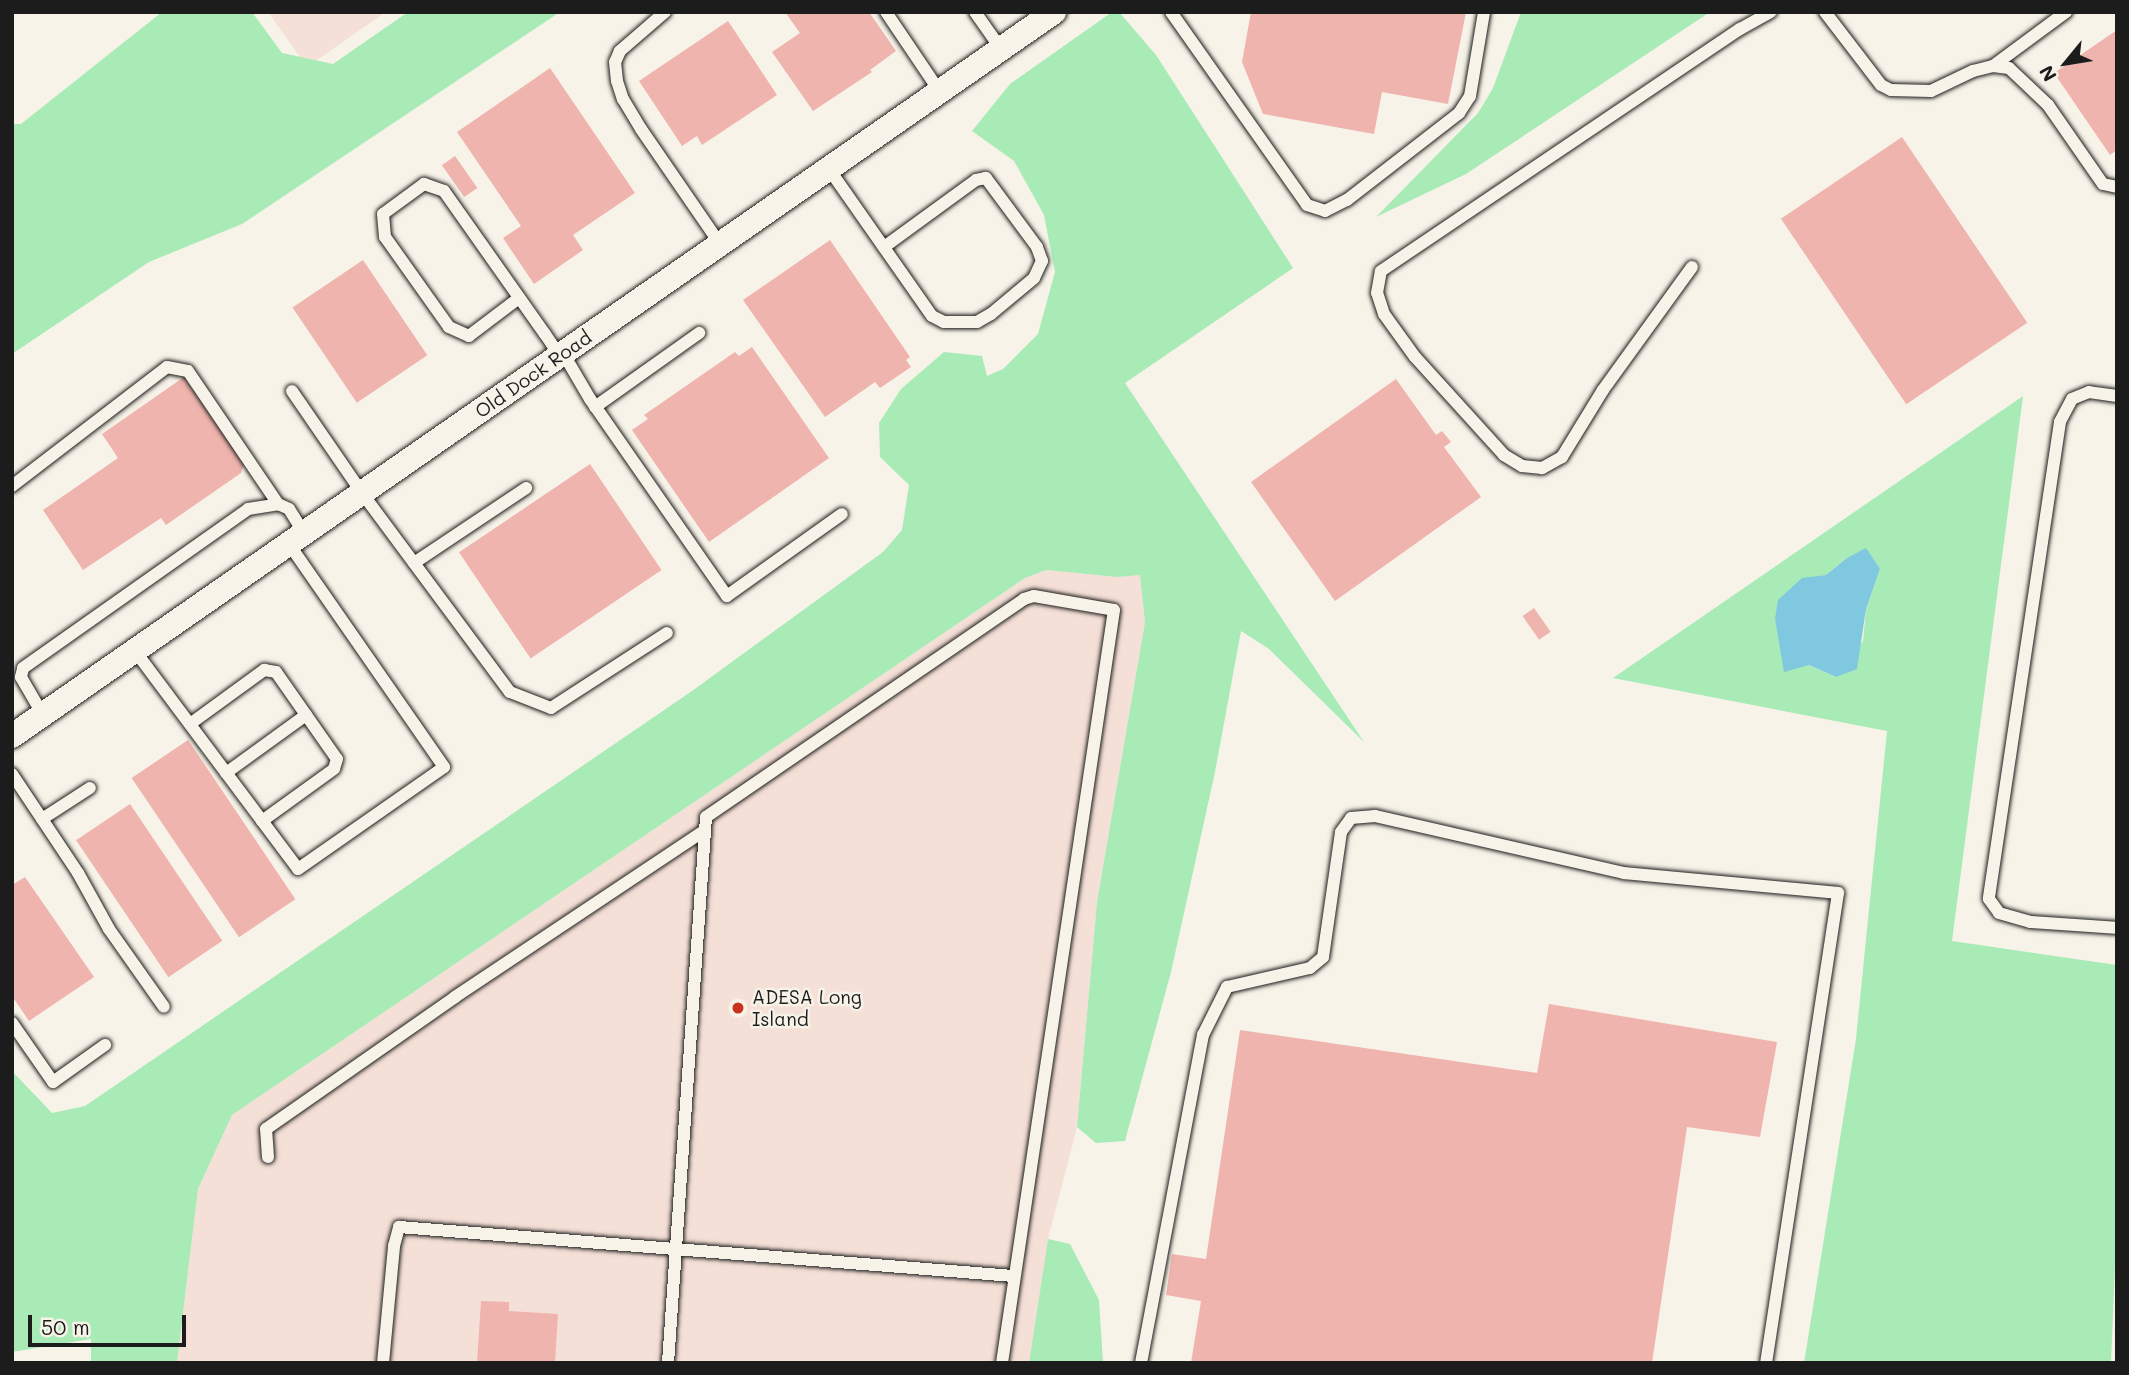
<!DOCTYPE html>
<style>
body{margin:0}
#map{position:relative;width:2129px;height:1375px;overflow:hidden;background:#f7f3e8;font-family:Mali,sans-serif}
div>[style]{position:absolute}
.built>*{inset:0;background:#f5e0d7}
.green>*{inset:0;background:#a8ebb6}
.water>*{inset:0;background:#80c7e0}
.building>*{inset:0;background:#efb4ae;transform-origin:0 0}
.roads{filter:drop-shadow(0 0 2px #1c1c1c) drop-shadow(0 0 2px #1c1c1c)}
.service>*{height:12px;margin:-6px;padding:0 6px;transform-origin:6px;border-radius:6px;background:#f7f3e8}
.minor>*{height:24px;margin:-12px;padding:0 12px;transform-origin:12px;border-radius:12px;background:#f7f3e8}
.dots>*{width:19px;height:19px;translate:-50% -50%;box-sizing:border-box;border:4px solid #f7f3e8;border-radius:50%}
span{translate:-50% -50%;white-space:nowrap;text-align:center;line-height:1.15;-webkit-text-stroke:5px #f7f3e8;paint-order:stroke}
.street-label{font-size:19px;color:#1c1c1c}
.poi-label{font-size:19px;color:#1c1c1c}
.left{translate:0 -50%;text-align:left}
.frame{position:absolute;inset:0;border:14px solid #1c1c1c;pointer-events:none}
.north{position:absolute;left:2031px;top:28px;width:70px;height:70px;-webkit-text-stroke:5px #f7f3e8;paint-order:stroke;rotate:240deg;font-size:19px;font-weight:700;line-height:28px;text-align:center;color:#1c1c1c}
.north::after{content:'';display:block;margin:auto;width:24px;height:32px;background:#1c1c1c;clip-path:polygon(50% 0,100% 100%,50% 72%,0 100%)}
.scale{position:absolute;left:28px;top:1315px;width:158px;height:32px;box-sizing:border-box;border:4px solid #1c1c1c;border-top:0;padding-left:9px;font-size:21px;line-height:24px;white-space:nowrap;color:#1c1c1c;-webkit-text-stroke:5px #f7f3e8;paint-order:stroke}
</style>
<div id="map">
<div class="built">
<div style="clip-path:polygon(268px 12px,386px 12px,307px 67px)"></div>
<div style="clip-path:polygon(1046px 570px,1117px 577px,1140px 574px,1145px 622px,1097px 902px,1077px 1127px,1048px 1239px,1029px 1363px,177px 1363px,198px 1189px,232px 1115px,1025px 578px)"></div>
</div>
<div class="green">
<div style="clip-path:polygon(162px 12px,252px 12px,282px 53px,333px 64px,408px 12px,560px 12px,242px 224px,149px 262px,12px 354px,12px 124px,21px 124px)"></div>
<div style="clip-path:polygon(1112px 12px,1119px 12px,1156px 55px,1293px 268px,1125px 383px,1364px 742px,1269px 649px,1241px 631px,1215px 772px,1171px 972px,1125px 1141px,1096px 1143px,1077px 1127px,1097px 902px,1145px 622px,1140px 575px,1117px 577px,1046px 570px,1025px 578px,232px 1115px,198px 1189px,177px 1363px,91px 1363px,91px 1339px,12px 1352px,12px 1071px,52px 1113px,85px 1106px,692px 691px,883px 552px,902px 530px,909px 485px,880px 457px,879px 423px,901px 389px,944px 352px,982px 356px,987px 376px,1003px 369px,1038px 334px,1055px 272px,1044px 215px,1014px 161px,972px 131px,1010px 84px)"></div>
<div style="clip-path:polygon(1521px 12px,1710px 12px,1466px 174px,1376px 217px,1478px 113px,1493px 88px)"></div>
<div style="clip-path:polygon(evenodd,2023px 396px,1952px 941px,2117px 965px,2117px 1215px,2111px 1363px,1804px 1363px,1856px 1039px,1887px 731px,1613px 678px,2023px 396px,1847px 558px,1880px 569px,1866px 609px,1863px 641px,1836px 677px,1783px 654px,1775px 619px,1791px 590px,1802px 579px,1826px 575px,1847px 558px)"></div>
<div style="clip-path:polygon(1048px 1239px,1070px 1244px,1099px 1300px,1103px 1363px,1029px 1363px)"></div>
</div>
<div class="water">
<div style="clip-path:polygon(1866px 548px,1880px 569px,1866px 609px,1857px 669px,1836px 677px,1809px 665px,1784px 672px,1775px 619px,1778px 600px,1802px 578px,1826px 575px,1847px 558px)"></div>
</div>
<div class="building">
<div style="clip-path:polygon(785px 12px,869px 12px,896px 51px,870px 70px,872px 72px,813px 111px,772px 52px,800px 33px)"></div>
<div style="clip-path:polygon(1251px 12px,1466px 12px,1448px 104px,1382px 92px,1374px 134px,1263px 114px,1242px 62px)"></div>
<div style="clip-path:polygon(728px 21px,777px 95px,702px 145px,697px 136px,682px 146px,639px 81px)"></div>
<div style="clip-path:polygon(2117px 30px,2117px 150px,2110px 155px,2054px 73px)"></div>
<div style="clip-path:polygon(550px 68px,635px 193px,573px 235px,583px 250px,534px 284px,503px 238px,521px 226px,457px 132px)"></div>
<div style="left:1902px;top:137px;width:224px;height:146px;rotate:56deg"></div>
<div style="left:455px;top:156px;width:39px;height:16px;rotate:55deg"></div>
<div style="clip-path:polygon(830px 240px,910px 357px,906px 360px,911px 367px,880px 388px,875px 382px,825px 417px,743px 300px)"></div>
<div style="left:363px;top:260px;width:115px;height:85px;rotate:56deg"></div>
<div style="clip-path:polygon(752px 347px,829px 458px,709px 542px,632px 430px,648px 419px,644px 415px,735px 352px,739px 356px)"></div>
<div style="clip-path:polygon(184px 377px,244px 464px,241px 473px,166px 525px,161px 518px,83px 570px,43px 510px,118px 458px,102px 434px)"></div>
<div style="clip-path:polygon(1396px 379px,1436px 435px,1442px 431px,1451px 442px,1444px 447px,1481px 497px,1335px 601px,1251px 482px)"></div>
<div style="left:590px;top:464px;width:128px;height:158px;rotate:56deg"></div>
<div style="left:1534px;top:608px;width:29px;height:14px;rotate:55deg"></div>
<div style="left:188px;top:740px;width:192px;height:68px;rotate:56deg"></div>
<div style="left:130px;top:804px;width:165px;height:65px;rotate:56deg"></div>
<div style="clip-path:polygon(25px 877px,94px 977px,29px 1021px,12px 996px,12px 885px)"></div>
<div style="clip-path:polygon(1549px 1004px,1777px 1042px,1760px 1137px,1687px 1127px,1652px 1363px,1191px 1363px,1201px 1301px,1166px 1295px,1172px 1254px,1206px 1259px,1240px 1030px,1537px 1073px)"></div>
<div style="clip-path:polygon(481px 1301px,509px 1302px,509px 1311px,558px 1314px,555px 1363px,477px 1363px)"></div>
</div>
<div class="roads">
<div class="service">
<div style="left:665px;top:12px;width:60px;rotate:139.1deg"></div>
<div style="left:620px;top:51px;width:12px;rotate:114deg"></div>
<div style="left:615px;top:62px;width:19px;rotate:84deg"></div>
<div style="left:617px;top:81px;width:19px;rotate:72deg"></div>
<div style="left:623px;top:99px;width:35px;rotate:59deg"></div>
<div style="left:641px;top:129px;width:140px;rotate:55.5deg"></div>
<div style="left:886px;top:12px;width:97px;rotate:56deg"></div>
<div style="left:975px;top:12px;width:45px;rotate:54.9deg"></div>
<div style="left:1171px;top:12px;width:236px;rotate:54.8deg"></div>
<div style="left:1307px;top:205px;width:19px;rotate:18deg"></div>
<div style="left:1325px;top:211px;width:25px;rotate:-27deg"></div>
<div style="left:1347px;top:200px;width:142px;rotate:-37.8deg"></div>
<div style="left:1459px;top:113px;width:20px;rotate:-57deg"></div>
<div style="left:1470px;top:96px;width:85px;rotate:-80.5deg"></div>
<div style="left:1825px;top:12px;width:92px;rotate:52.5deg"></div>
<div style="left:1881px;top:85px;width:11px;rotate:27deg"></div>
<div style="left:1891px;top:90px;width:40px;rotate:1.4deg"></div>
<div style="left:1931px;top:91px;width:47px;rotate:-25.5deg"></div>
<div style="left:1973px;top:71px;width:21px;rotate:-14deg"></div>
<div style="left:1993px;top:66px;width:16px;rotate:7deg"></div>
<div style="left:2009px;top:68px;width:54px;rotate:43.5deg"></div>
<div style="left:2048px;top:105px;width:96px;rotate:55.2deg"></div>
<div style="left:2103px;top:184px;width:14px;rotate:12deg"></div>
<div style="left:1993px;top:66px;width:91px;rotate:-36.5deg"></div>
<div style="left:829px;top:169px;width:179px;rotate:55deg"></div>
<div style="left:932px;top:316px;width:13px;rotate:27deg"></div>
<div style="left:944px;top:322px;width:33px"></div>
<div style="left:977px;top:322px;width:16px;rotate:-30deg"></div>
<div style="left:991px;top:314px;width:56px;rotate:-39.9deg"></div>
<div style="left:1034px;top:278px;width:19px;rotate:-65deg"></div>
<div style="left:1042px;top:261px;width:15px;rotate:-110deg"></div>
<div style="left:1037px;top:247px;width:86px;rotate:-126.5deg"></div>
<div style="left:986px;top:178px;width:10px;rotate:169deg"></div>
<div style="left:976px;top:180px;width:114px;rotate:143.9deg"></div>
<div style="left:1692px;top:267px;width:152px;rotate:125.9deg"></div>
<div style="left:1603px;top:390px;width:79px;rotate:121.5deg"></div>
<div style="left:1562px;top:457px;width:23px;rotate:151deg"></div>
<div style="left:1542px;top:468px;width:20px;rotate:-174deg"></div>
<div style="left:1522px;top:466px;width:21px;rotate:-149deg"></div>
<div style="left:1504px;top:455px;width:132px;rotate:-132.2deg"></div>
<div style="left:1415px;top:357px;width:53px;rotate:-125.8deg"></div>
<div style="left:1384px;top:314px;width:22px;rotate:-108deg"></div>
<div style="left:1377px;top:293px;width:22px;rotate:-80deg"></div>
<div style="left:1381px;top:271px;width:433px;rotate:-34deg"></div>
<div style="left:1740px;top:29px;width:35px;rotate:-29deg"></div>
<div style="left:519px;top:298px;width:63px;rotate:142.8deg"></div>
<div style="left:469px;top:336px;width:22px;rotate:-156deg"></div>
<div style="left:449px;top:327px;width:110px;rotate:-125.4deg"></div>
<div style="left:385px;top:237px;width:23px;rotate:-95deg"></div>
<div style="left:383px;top:214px;width:51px;rotate:-36.2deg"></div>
<div style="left:424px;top:184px;width:21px;rotate:19deg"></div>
<div style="left:444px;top:191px;width:175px;rotate:54.8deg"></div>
<div style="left:545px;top:334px;width:27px;rotate:56deg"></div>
<div style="left:563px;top:353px;width:53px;rotate:59.6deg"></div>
<div style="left:590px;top:399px;width:240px;rotate:55.2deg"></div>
<div style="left:727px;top:596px;width:141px;rotate:-35.5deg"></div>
<div style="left:292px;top:391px;width:124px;rotate:55.5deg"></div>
<div style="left:362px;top:493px;width:248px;rotate:53.4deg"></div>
<div style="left:510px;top:692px;width:44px;rotate:21.3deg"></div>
<div style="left:551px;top:708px;width:138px;rotate:-32.9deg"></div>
<div style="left:2117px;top:396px;width:28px;rotate:-172deg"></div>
<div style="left:2089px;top:392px;width:18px;rotate:158deg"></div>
<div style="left:2072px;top:399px;width:26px;rotate:118deg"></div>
<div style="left:2060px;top:422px;width:482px;rotate:98.5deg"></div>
<div style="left:1989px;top:899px;width:17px;rotate:54deg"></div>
<div style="left:1999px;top:913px;width:32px;rotate:16deg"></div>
<div style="left:2030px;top:922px;width:87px;rotate:3.9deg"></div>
<div style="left:595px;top:407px;width:128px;rotate:-35.4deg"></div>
<div style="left:12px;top:486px;width:195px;rotate:-37.5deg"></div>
<div style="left:167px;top:367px;width:21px;rotate:11deg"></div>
<div style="left:188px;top:371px;width:161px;rotate:55.9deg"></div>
<div style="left:414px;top:563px;width:135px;rotate:-33.8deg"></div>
<div style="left:135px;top:651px;width:272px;rotate:53.2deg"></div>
<div style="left:298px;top:869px;width:178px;rotate:-34.9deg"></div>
<div style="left:444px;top:767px;width:272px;rotate:-124.8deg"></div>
<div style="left:43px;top:715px;width:44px;rotate:-120.1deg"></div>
<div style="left:21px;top:677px;width:9px;rotate:-77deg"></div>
<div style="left:23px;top:668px;width:276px;rotate:-35.2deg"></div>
<div style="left:248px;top:509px;width:30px;rotate:-9deg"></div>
<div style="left:278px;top:504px;width:12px;rotate:24deg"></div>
<div style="left:289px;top:509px;width:28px;rotate:58deg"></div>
<div style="left:190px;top:724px;width:92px;rotate:-36.1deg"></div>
<div style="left:264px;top:670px;width:12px;rotate:9deg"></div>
<div style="left:276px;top:672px;width:106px;rotate:55deg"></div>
<div style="left:337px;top:759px;width:10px;rotate:107deg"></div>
<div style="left:334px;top:769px;width:89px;rotate:144.2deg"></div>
<div style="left:226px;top:773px;width:99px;rotate:-35.9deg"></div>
<div style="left:12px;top:774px;width:119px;rotate:56.3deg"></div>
<div style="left:78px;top:873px;width:64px;rotate:61deg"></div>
<div style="left:109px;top:929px;width:95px;rotate:54.8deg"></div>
<div style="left:42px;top:819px;width:57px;rotate:-32.9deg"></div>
<div style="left:12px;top:1023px;width:72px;rotate:55.2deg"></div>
<div style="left:53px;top:1082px;width:64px;rotate:-35.4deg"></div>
<div style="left:268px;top:1157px;width:28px;rotate:-94deg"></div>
<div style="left:266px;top:1129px;width:231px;rotate:-34.9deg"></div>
<div style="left:455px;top:997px;width:299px;rotate:-33.7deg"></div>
<div style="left:383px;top:1363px;width:118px;rotate:-84.6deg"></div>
<div style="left:394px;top:1246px;width:20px;rotate:-75deg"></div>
<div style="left:399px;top:1227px;width:617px;rotate:4.56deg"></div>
<div style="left:668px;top:1363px;width:547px;rotate:-86.02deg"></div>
<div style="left:706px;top:817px;width:386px;rotate:-34.4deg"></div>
<div style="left:1024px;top:599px;width:10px;rotate:-17deg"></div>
<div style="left:1034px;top:596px;width:81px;rotate:9.9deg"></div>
<div style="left:1114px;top:610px;width:761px;rotate:98.46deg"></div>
<div style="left:1141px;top:1363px;width:334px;rotate:-79.3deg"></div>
<div style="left:1203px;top:1035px;width:54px;rotate:-63.4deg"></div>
<div style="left:1227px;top:987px;width:85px;rotate:-12.9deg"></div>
<div style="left:1310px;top:968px;width:17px;rotate:-40deg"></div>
<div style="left:1323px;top:957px;width:126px;rotate:-81.8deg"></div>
<div style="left:1341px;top:832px;width:17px;rotate:-54deg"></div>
<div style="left:1351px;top:818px;width:24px;rotate:-5deg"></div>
<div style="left:1375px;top:816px;width:255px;rotate:12.9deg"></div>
<div style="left:1624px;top:873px;width:215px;rotate:5.3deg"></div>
<div style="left:1838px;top:893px;width:475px;rotate:98.7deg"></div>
</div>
<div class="minor">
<div style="left:12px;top:736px;width:1269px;rotate:-34.79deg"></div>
</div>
</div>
<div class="dots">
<div style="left:738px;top:1008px;background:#c8321e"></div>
</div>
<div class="street-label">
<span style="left:533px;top:374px;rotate:-35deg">Old Dock Road</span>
</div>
<div class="poi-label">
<span class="left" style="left:752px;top:1008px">ADESA Long<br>Island</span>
</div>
<div class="frame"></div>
<div class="north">N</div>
<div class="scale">50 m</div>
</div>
